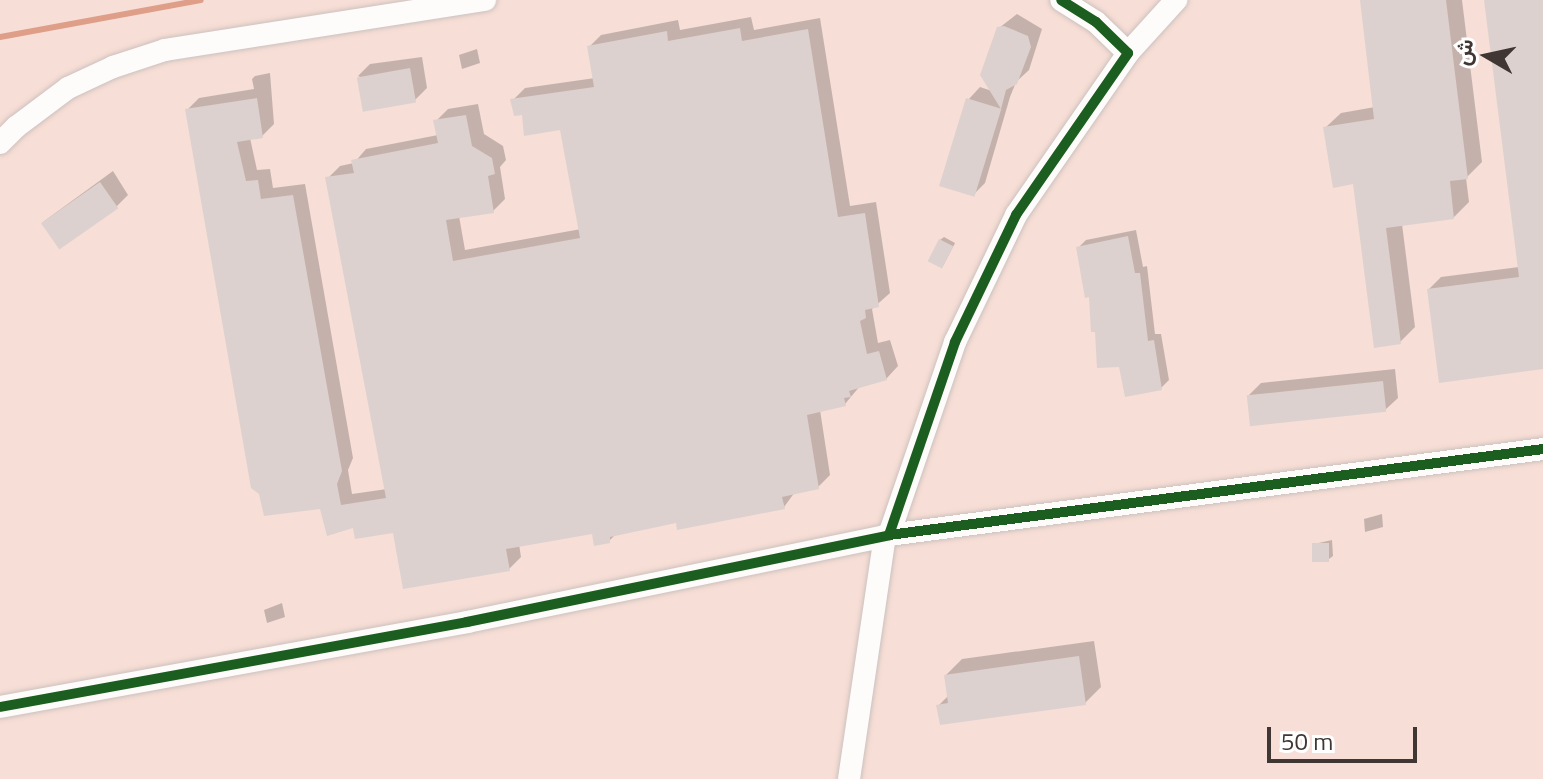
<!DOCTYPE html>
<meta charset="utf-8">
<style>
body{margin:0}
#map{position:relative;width:1543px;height:779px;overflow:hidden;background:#f6e8e4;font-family:"Titillium Web",Vazirmatn,sans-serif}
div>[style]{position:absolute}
.built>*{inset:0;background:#f7ded6;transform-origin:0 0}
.shadow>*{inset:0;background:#0003}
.stream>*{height:6px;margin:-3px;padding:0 3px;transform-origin:3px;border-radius:3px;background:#de9e88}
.building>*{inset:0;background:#dcd1ce;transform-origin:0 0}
.roads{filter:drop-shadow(0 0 2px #ccc1be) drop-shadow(0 0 2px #ccc1be)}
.minor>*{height:22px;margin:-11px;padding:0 11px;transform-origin:11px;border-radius:11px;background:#fefcfb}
.cycleway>*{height:10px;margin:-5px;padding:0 5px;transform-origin:5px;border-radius:5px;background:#1b5e20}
span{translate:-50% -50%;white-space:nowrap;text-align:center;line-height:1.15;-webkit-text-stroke:6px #fff;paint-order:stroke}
.north{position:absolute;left:1447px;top:16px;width:80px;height:80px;-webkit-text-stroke:6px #fff;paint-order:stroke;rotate:279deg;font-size:22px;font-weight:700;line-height:32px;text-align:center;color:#403633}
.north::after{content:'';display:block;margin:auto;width:28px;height:36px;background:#403633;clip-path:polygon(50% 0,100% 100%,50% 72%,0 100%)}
.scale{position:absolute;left:1267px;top:727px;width:150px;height:36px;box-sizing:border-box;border:4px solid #403633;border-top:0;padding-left:10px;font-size:24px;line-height:28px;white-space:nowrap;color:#403633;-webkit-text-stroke:6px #fff;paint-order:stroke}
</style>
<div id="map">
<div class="built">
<div style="left:0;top:0;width:1543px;height:779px"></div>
</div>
<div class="shadow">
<div style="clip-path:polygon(1362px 0,1462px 0,1482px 162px,1466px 178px,1469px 202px,1454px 217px,1402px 224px,1415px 327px,1400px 342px,1354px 182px,1325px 128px,1341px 113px,1375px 107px)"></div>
<div style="clip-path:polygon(1486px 0,1543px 0,1543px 367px,1429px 289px,1441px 277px,1519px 267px)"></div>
<div style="clip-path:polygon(1017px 14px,1042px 29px,1029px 70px,1016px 82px,1010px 97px,985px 183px,973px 195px,968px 100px,980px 87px,992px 91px,999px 28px)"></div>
<div style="clip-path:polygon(751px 17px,754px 30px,820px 18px,850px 206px,876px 202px,890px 293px,872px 309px,878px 343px,890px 340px,898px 366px,886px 379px,860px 386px,845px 404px,820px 410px,830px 475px,818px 487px,795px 492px,784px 507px,677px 521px,617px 533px,609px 541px,593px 531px,519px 544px,521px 557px,509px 569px,394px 531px,355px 526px,329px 533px,187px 110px,199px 98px,254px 89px,252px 79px,255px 76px,270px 73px,274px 124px,262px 136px,250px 138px,257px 170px,270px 169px,273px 188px,305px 184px,353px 458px,348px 470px,352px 494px,387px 489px,328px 178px,340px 166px,354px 163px,366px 149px,438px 135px,436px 121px,448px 109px,478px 104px,484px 134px,503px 146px,506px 160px,500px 167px,505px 199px,493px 211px,459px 216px,465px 250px,581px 229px,562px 128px,523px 113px,513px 100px,525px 88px,595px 78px,589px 47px,601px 35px,678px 20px,680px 30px)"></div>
<div style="clip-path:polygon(477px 49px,480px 63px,462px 69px,459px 55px)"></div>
<div style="clip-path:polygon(422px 57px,427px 88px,415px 100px,358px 76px,370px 64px)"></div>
<div style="clip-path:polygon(113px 171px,128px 195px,116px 207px,43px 222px)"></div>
<div style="clip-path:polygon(1136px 230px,1143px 267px,1147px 266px,1155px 334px,1161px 334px,1169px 380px,1161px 388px,1120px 365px,1097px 330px,1078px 248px,1086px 240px)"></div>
<div style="clip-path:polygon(944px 237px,955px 243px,943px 266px,940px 240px)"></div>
<div style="clip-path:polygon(1395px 369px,1398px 398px,1385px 410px,1249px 395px,1261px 383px)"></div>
<div style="clip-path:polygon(1382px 514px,1383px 527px,1365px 532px,1364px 519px)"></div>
<div style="clip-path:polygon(1332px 540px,1333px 556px,1329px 559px,1314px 544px)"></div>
<div style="clip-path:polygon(282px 603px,285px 617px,267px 623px,264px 610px)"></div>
<div style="clip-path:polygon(1094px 641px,1101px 687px,1085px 703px,939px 705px,949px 695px,946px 675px,962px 659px)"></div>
</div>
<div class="stream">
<div style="left:0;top:37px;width:204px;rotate:-10.4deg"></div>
</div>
<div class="building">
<div style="clip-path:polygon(1360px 0,1446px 0,1468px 179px,1450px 181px,1454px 219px,1386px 228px,1401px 344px,1374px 348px,1353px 184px,1333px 188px,1323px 127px,1374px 119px)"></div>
<div style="clip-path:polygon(1484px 0,1543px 0,1543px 369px,1439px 383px,1427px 289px,1519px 277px)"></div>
<div style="clip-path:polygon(1004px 26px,1028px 36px,1031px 47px,1017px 84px,1006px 90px,1001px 109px,980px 75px,997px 27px)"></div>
<div style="clip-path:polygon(740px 28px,742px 41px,808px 29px,838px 217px,865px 213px,879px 307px,865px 310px,866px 318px,860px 321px,867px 354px,879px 351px,887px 380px,849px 391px,851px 397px,844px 398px,846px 406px,807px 415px,819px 489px,782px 497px,785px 509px,677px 530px,676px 523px,610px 537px,610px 543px,594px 546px,592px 534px,506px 549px,510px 571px,403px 589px,393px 533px,355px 539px,353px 528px,327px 536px,320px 509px,264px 516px,259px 494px,251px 488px,185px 109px,257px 98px,263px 138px,237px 142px,246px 181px,258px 180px,261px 199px,293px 195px,342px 471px,337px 484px,341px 505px,386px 498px,325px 177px,354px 173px,351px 160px,438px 143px,433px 120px,466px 115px,472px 146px,492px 158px,495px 174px,488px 176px,494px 213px,446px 220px,453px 261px,580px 238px,560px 130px,524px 136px,522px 115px,514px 116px,510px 99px,594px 87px,587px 46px,667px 31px,668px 41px)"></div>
<div style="left:410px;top:68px;width:35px;height:54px;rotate:80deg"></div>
<div style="left:966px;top:98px;width:37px;height:92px;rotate:17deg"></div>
<div style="left:100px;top:182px;width:32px;height:72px;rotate:55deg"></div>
<div style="clip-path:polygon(1128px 236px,1135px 273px,1140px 273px,1148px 341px,1154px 340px,1162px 390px,1125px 397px,1119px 367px,1097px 368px,1095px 332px,1091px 332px,1089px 297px,1085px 298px,1076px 247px)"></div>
<div style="left:939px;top:239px;width:16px;height:25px;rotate:27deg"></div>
<div style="left:1383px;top:381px;width:31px;height:137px;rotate:84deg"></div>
<div style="left:1312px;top:543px;width:17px;height:19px"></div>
<div style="clip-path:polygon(1079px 656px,1086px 705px,940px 725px,936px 705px,948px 703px,944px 675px)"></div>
</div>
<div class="roads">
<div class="minor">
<div style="left:1128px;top:53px;width:72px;rotate:-47.8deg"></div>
<div style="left:0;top:143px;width:23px;rotate:-45deg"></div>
<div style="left:16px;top:127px;width:65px;rotate:-36.9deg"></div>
<div style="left:68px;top:88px;width:50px;rotate:-25deg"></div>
<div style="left:113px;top:67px;width:55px;rotate:-18.1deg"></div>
<div style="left:165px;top:50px;width:324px;rotate:-8.9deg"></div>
<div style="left:889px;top:535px;width:204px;rotate:-71.1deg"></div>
<div style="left:955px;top:342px;width:141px;rotate:-64.3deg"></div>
<div style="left:1016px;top:215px;width:197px;rotate:-55.3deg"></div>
<div style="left:1128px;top:53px;width:45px;rotate:-135.9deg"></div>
<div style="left:1096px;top:22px;width:41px;rotate:-147.8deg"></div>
<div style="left:0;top:707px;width:475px;rotate:-10.3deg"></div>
<div style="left:467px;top:622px;width:431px;rotate:-11.6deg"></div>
<div style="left:889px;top:535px;width:660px;rotate:-7.49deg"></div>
<div style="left:849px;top:779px;width:246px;rotate:-81.6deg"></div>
</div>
</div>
<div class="cycleway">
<div style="left:889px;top:535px;width:204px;rotate:-71.1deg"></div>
<div style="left:955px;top:342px;width:141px;rotate:-64.3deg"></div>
<div style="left:1016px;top:215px;width:197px;rotate:-55.3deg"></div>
<div style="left:1128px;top:53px;width:45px;rotate:-135.9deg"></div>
<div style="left:1096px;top:22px;width:41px;rotate:-147.8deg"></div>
<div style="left:0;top:707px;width:475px;rotate:-10.3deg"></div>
<div style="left:467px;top:622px;width:431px;rotate:-11.6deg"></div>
<div style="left:889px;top:535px;width:660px;rotate:-7.49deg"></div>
</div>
<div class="north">ش</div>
<div class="scale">50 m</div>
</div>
